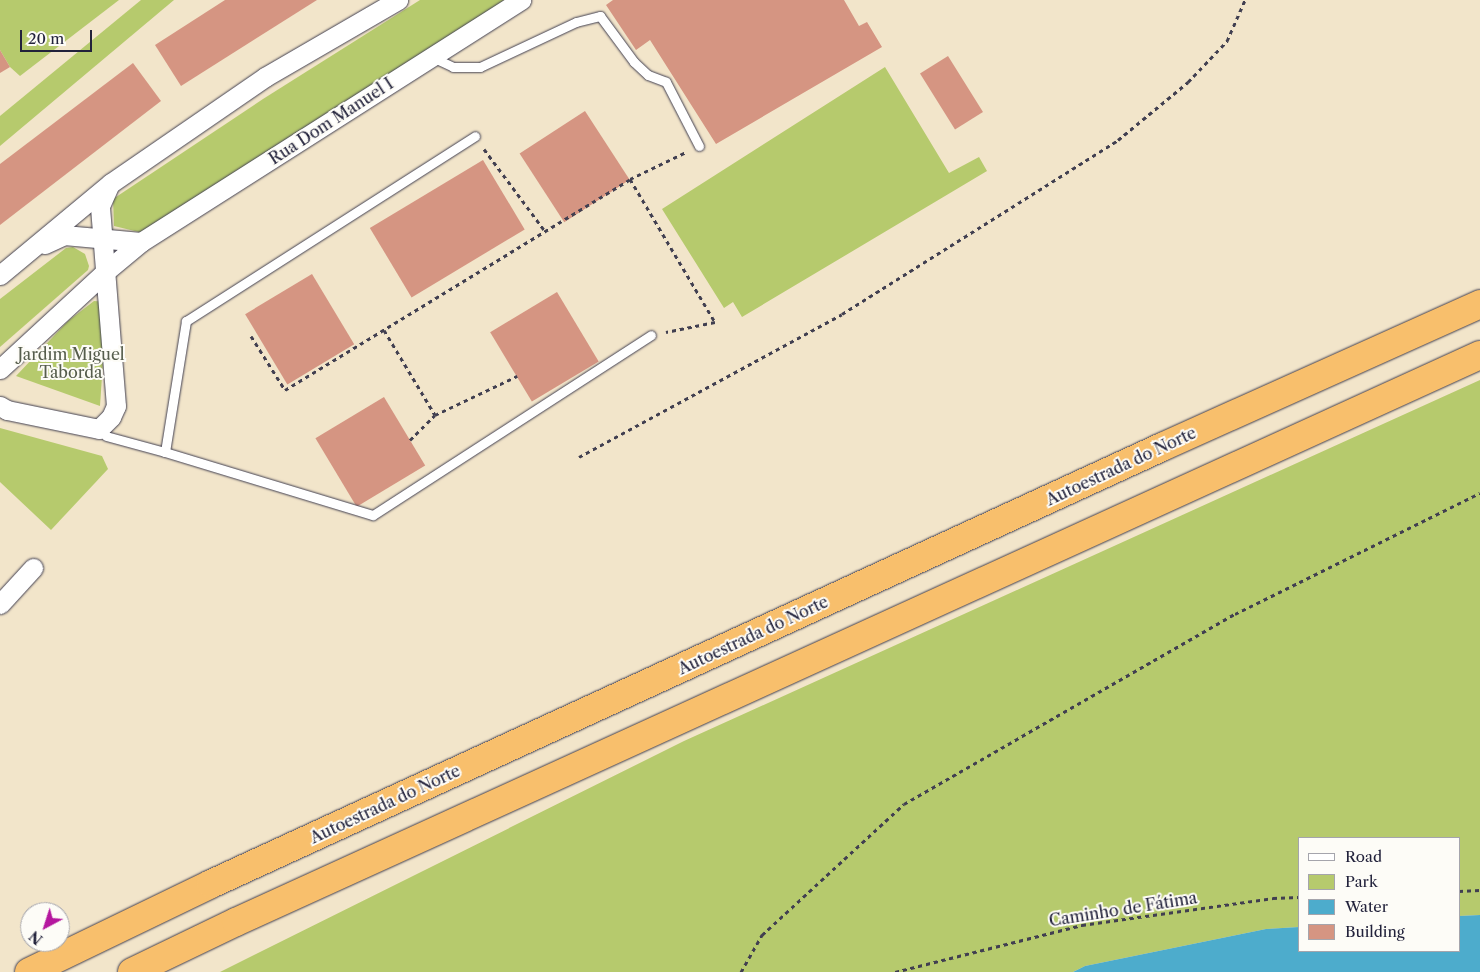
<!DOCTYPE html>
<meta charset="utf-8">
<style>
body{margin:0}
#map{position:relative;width:1480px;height:972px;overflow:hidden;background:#f2e5ca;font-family:"Libre Caslon Text",serif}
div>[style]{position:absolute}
.green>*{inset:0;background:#b6ca6d}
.water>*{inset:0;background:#4daccc}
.building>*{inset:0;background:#d59582;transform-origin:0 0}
.path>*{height:3px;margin-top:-1.5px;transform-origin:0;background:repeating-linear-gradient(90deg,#413f50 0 4px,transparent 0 8px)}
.roads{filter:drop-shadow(0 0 1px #413f50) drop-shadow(0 0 1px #413f50)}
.service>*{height:9px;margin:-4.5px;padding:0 4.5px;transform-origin:4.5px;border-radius:4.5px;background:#fff}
.minor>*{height:19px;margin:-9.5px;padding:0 9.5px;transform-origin:9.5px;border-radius:9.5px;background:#fff}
.motorway>*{height:28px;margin:-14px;padding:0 14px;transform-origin:14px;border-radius:14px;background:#f8bf6c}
span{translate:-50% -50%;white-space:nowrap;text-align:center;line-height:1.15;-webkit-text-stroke:4px #fdfcf7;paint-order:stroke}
.street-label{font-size:16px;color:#22223b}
.park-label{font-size:16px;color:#565d4c}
.legend{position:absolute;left:1298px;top:837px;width:162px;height:115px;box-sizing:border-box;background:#fdfcf7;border:1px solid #a5a5ac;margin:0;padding:6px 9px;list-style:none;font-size:15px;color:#22223b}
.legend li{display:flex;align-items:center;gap:10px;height:25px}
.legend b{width:25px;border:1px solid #a5a5ac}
.north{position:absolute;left:20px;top:902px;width:50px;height:50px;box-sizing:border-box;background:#fdfcf7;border:1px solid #a5a5ac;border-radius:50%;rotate:220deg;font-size:14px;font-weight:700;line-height:20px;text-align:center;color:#22223b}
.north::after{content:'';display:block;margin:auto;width:18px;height:22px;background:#b5179e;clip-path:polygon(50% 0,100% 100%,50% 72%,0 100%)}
.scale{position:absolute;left:20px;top:30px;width:72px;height:22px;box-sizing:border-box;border:2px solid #22223b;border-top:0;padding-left:6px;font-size:15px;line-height:18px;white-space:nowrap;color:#22223b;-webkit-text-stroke:4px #fdfcf7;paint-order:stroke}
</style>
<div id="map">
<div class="green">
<div style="clip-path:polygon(0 0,119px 0,20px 76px,10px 67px,0 50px)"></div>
<div style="clip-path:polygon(141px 0,174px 0,0 146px,0 116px)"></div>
<div style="clip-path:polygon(420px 0,513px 0,143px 233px,114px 226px,113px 199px,263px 99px)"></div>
<div style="clip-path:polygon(885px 67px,949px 173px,979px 157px,987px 171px,742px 317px,733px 302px,724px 308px,662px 209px)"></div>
<div style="clip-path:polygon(73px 247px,85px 254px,89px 266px,88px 270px,0 347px,0 299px,66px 248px)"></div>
<div style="clip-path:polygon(94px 301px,107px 302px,100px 406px,16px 376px,68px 321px)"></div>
<div style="clip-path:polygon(1480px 380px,1480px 915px,1459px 916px,1459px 838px,1299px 838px,1299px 927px,1266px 929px,1085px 966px,1073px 972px,220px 972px,684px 741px)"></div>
<div style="clip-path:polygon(0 428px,102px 456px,108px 469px,51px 530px,0 482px)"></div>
</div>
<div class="water">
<div style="clip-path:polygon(1480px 915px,1480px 972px,1073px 972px,1085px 966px,1266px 929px,1299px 927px,1299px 951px,1459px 951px,1459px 916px)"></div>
</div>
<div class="building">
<div style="clip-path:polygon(225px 0,317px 0,181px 86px,155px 45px)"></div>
<div style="clip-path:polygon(613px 0,844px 0,859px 26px,867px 22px,882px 47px,716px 144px,650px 40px,636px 50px,606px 5px)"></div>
<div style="clip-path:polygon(0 50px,10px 67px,0 73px)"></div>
<div style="left:948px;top:56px;width:66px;height:33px;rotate:58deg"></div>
<div style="clip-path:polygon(133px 63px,161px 101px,0 225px,0 164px)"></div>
<div style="left:585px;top:111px;width:82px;height:78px;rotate:57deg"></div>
<div style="left:483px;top:160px;width:81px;height:132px;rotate:59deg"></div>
<div style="left:312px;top:274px;width:82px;height:78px;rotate:59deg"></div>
<div style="left:557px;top:292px;width:81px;height:78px;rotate:59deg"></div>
<div style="left:384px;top:397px;width:80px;height:80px;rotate:59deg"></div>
</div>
<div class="path">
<div style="left:484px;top:149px;width:102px;rotate:53.4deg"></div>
<div style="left:630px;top:179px;width:166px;rotate:59.3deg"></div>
<div style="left:715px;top:322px;width:50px;rotate:168.5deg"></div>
<div style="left:384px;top:330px;width:99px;rotate:59deg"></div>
<div style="left:251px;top:336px;width:64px;rotate:57.8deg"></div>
<div style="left:285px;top:390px;width:404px;rotate:-31.4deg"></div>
<div style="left:630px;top:179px;width:62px;rotate:-25.7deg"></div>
<div style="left:410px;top:440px;width:35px;rotate:-45deg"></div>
<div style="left:435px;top:415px;width:91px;rotate:-25.4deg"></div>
<div style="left:579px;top:457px;width:299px;rotate:-28.5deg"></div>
<div style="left:842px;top:314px;width:326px;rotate:-32.2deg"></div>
<div style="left:1118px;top:140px;width:91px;rotate:-39.6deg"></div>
<div style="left:1188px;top:82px;width:57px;rotate:-46.4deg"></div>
<div style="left:1227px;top:41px;width:45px;rotate:-66.3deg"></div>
<div style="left:1459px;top:891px;width:21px;rotate:-3deg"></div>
<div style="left:741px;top:972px;width:43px;rotate:-60.4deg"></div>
<div style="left:762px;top:935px;width:193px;rotate:-42.7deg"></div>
<div style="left:904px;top:804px;width:382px;rotate:-29.9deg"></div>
<div style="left:1235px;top:614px;width:273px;rotate:-26.3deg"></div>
<div style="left:895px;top:972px;width:193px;rotate:-14.1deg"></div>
<div style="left:1082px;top:925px;width:193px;rotate:-8deg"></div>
<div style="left:1273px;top:898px;width:26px;rotate:-2deg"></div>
</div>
<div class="roads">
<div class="service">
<div style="left:432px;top:57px;width:23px;rotate:25deg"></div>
<div style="left:453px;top:67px;width:27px"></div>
<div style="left:480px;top:67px;width:106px;rotate:-25.1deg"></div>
<div style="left:576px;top:22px;width:25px;rotate:-14deg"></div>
<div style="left:600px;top:16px;width:57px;rotate:53.5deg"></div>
<div style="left:634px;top:62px;width:19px;rotate:43deg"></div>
<div style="left:648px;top:75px;width:19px;rotate:21deg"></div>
<div style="left:666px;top:82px;width:72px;rotate:62.7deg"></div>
<div style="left:106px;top:436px;width:61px;rotate:15.2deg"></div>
<div style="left:165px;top:452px;width:133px;rotate:-80.9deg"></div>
<div style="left:186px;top:321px;width:343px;rotate:-32.6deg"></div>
<div style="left:165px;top:452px;width:217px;rotate:16.9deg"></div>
<div style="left:373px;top:515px;width:331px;rotate:-32.9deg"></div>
</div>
<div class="minor">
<div style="left:45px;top:244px;width:21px;rotate:-25deg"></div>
<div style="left:64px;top:235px;width:77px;rotate:5.2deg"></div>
<div style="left:0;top:275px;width:144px;rotate:-39.7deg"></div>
<div style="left:111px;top:183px;width:187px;rotate:-34.5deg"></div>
<div style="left:265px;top:77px;width:154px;rotate:-30.1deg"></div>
<div style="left:0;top:369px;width:143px;rotate:-42.7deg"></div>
<div style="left:105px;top:272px;width:47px;rotate:-39.8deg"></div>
<div style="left:141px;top:242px;width:451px;rotate:-32.5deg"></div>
<div style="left:0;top:406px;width:8px;rotate:30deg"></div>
<div style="left:7px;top:410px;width:94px;rotate:11.7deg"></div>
<div style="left:99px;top:429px;width:17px;rotate:-45deg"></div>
<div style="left:111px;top:417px;width:12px;rotate:-66deg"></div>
<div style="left:116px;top:406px;width:201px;rotate:-94.6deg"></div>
<div style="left:100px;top:206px;width:22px;rotate:-66deg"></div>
<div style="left:0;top:604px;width:49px;rotate:-47.5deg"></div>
</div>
<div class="motorway">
<div style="left:29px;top:972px;width:202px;rotate:-25.8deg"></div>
<div style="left:211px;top:884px;width:1047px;rotate:-24.68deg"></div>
<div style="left:1162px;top:447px;width:349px;rotate:-24.2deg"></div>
<div style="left:132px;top:972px;width:115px;rotate:-25.7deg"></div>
<div style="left:236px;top:922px;width:1367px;rotate:-24.5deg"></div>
</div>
</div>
<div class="street-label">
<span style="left:331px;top:121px;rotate:-33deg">Rua Dom Manuel I</span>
<span style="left:1121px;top:466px;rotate:-25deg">Autoestrada do Norte</span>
<span style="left:753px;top:635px;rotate:-25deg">Autoestrada do Norte</span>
<span style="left:385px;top:804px;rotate:-25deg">Autoestrada do Norte</span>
<span style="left:1123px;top:909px;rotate:-9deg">Caminho de Fátima</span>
</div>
<div class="park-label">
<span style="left:71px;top:363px">Jardim Miguel<br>Taborda</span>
</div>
<ul class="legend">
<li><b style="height:6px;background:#fff"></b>Road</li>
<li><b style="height:14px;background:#b6ca6d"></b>Park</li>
<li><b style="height:14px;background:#4daccc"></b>Water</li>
<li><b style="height:14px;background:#d59582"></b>Building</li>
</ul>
<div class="north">N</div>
<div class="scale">20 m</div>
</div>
